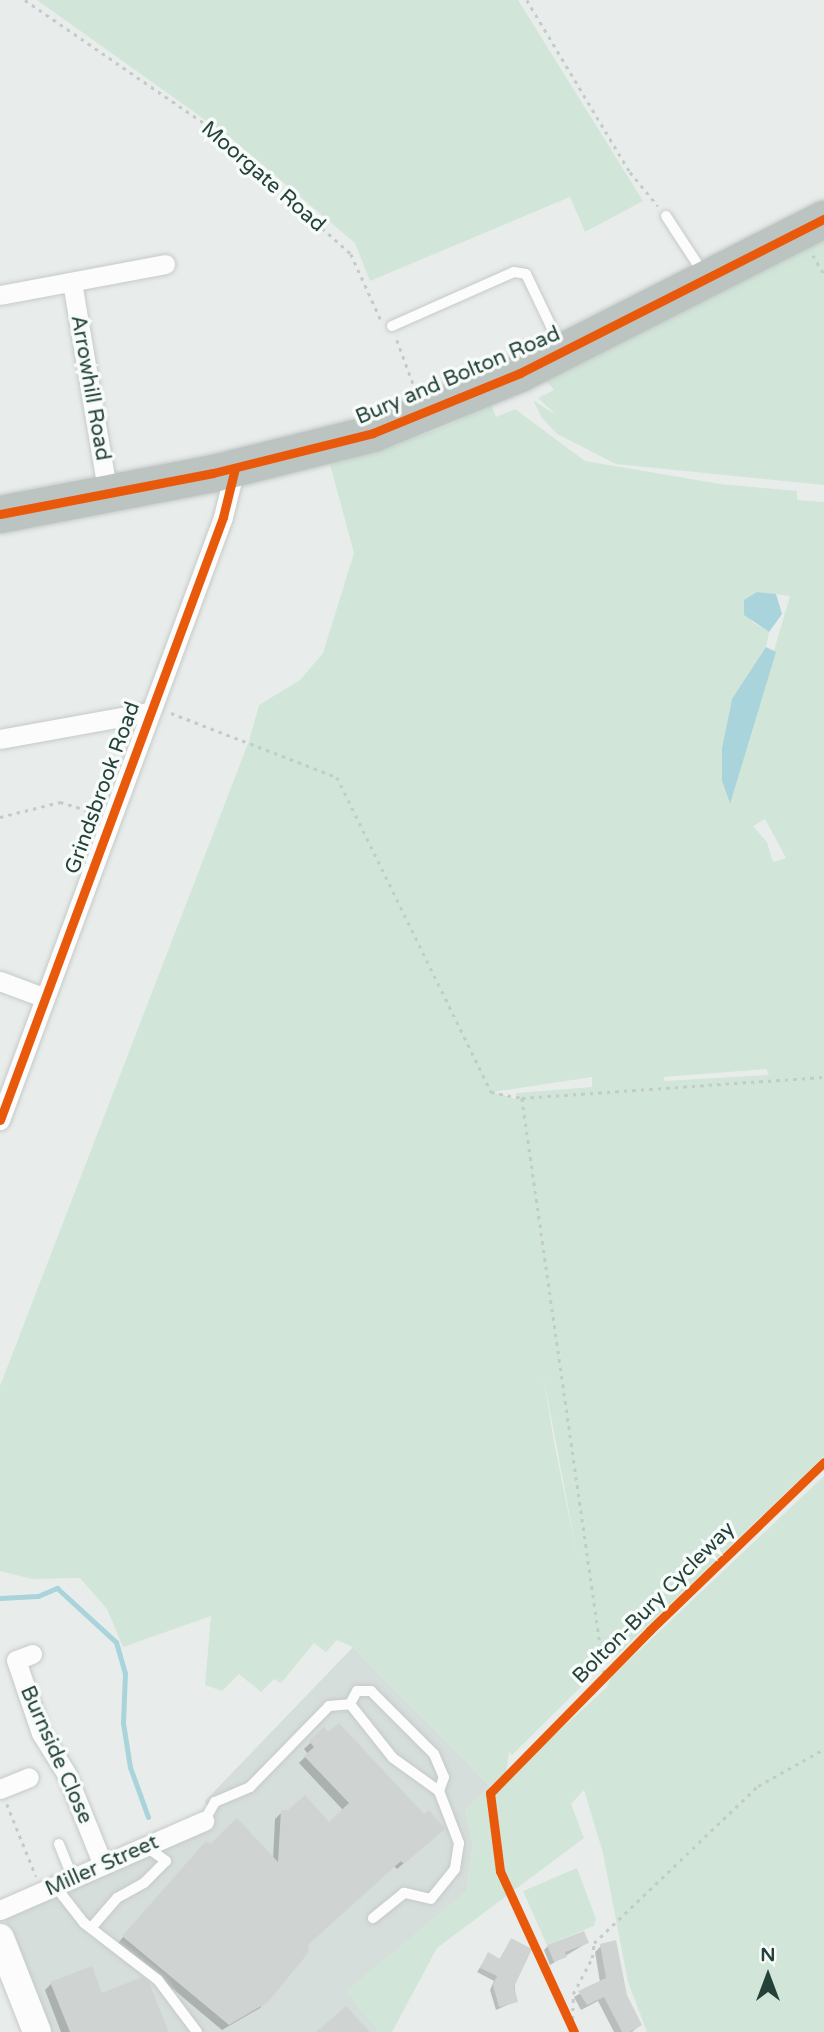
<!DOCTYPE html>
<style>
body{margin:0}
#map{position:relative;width:824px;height:2032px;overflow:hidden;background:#e8edeb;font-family:"Varela Round",sans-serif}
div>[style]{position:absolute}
.built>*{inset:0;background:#d6dedb}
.green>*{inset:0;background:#d1e6d8}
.water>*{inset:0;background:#a9d4db}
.shadow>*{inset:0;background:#0003}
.stream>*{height:5px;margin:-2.5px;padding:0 2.5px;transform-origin:2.5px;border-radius:2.5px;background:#a9d4db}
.building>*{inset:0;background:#cfd4d2}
.path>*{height:2.5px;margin-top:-1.25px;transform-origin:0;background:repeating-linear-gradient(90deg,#c3ccca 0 3.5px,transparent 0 8.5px)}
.roads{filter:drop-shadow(0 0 2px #c5cac8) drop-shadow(0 0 2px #c5cac8)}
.lane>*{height:10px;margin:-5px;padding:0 5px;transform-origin:5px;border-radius:5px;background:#fcfcfc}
.street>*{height:19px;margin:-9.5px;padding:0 9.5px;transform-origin:9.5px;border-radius:9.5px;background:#fcfcfc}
.secondary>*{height:28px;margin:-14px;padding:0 14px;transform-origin:14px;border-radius:14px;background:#fcfcfc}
.highway>*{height:37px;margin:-18.5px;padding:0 18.5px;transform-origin:18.5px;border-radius:18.5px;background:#bcc4c2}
.cycleway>*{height:9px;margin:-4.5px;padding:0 4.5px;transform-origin:4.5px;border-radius:4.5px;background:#e8590c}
span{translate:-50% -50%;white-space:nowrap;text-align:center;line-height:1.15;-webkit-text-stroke:7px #f7fbf9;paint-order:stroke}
.street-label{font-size:21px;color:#24423a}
.north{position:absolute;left:733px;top:1941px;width:70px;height:70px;-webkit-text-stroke:5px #f7fbf9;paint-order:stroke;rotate:0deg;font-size:19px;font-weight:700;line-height:28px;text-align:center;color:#24423a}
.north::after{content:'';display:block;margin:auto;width:24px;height:32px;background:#24423a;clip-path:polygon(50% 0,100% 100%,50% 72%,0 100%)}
</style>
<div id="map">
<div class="built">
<div style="clip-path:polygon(353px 1647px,490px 1786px,465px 1811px,473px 1843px,467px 1891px,347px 1991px,379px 2032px,46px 2032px,4px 1916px,214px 1828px,205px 1801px)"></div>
</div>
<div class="green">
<div style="clip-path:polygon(37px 0,518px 0,643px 201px,585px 232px,570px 197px,370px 281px,355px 243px,232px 139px)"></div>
<div style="clip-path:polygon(824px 236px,824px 485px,616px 464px,557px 434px,542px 418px,533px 400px,556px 415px,538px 398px,554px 390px,544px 378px)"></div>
<div style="clip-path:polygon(evenodd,491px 403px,496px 417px,515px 409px,585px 461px,720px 484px,797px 491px,797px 500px,824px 502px,824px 1456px,616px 1656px,613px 1650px,599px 1669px,512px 1755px,509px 1752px,506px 1774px,490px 1786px,495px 1790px,607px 1687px,611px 1677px,824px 1476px,824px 2032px,647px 2032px,628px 1982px,603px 1853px,584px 1790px,571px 1804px,584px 1838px,437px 1948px,392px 2032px,379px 2032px,346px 1991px,467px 1891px,473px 1843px,465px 1811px,490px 1786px,353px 1647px,337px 1640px,326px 1652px,314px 1643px,281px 1683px,274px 1679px,261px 1692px,239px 1674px,222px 1691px,205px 1685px,211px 1616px,123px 1647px,107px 1609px,80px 1578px,32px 1579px,0 1571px,0 1386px,249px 741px,259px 705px,300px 680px,323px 653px,354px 553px,329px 461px,398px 444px,447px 426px,491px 403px,757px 592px,790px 596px,729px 803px,722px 781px,722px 748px,731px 703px,766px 647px,769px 632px,752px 622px,757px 592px,491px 403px,765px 819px,786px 858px,773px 862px,767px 842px,753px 826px,765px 819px,491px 403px,767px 1069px,768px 1075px,664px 1081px,664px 1077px,767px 1069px,491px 403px,592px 1077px,592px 1087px,516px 1093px,516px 1099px,493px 1092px,592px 1077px,491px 403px,543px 1374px,578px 1560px,554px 1442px,543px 1374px)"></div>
<div style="clip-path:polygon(577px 1868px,596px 1919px,594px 1926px,547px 1945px,523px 1891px)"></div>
</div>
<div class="water">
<div style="clip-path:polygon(757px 592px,776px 594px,782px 614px,769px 632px,744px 615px,744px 600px)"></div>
<div style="clip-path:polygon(766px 647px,776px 652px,730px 804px,722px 781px,722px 748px,732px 699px)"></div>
</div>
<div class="shadow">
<div style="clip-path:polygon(324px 1730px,437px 1835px,397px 1869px,394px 1866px,306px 1945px,260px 2008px,222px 2030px,118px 1943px,200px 1849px,210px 1846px,273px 1859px,275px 1819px,282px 1812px,329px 1824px,343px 1810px,299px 1763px,308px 1754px,304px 1749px)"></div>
<div style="clip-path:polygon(511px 1940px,516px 2001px,496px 2010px,490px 1990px,494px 1981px,477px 1972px,488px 1955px,499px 1960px)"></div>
<div style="clip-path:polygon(587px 1943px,550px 1965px,544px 1950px,548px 1946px)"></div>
<div style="clip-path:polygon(601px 1946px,640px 2025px,632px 2032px,614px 2032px,598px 2001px,581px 2010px,574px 1997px,600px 1982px,595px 1952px)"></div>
<div style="clip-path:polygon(51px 1984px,101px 1995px,167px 2032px,61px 2032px,45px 1990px)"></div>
</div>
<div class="stream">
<div style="left:0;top:1598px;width:38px;rotate:-3deg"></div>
<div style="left:38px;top:1596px;width:21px;rotate:-23deg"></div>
<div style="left:57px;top:1588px;width:80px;rotate:42.5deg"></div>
<div style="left:116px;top:1642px;width:32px;rotate:74deg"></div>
<div style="left:125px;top:1673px;width:50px;rotate:92.3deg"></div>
<div style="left:123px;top:1723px;width:45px;rotate:81deg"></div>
<div style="left:130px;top:1767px;width:53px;rotate:70.2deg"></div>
</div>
<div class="building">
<div style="clip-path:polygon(339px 1723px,424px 1814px,429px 1810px,445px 1829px,404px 1864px,401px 1861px,308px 1945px,309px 1952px,268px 2002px,229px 2025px,122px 1936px,206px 1841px,210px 1844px,237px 1818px,278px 1862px,281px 1810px,288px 1810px,305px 1795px,329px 1822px,349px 1803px,304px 1756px,314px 1747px,309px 1741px,324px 1727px,328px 1732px)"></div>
<div style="clip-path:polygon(584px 1931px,589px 1943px,565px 1952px,567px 1957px,554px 1962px,547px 1945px)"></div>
<div style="clip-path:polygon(511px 1938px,532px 1949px,514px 1987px,518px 2002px,499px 2007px,493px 1985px,497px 1976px,480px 1968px,488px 1952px,500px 1959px)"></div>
<div style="clip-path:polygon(616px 1940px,627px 1995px,642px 2025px,630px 2032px,622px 2032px,604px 1997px,587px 2005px,578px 1991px,606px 1978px,600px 1944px)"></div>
<div style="clip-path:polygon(92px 1966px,102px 1993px,142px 1977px,149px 1983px,169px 2032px,70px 2032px,50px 1982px)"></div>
<div style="clip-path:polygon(346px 2006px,370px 2032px,316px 2032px)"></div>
</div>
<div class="path">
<div style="left:25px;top:0;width:222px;rotate:34.5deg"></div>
<div style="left:208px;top:126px;width:192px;rotate:41.8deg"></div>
<div style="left:351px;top:254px;width:72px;rotate:65.6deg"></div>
<div style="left:527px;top:0;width:200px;rotate:59.1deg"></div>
<div style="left:630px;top:172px;width:44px;rotate:50.5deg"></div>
<div style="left:813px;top:255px;width:22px;rotate:60deg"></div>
<div style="left:397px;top:340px;width:49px;rotate:69.7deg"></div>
<div style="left:171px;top:713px;width:178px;rotate:21.1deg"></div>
<div style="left:337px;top:777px;width:351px;rotate:63.9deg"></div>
<div style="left:491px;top:1092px;width:32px;rotate:11deg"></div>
<div style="left:522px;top:1098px;width:303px;rotate:-4deg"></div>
<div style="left:0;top:817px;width:62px;rotate:-14deg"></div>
<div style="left:60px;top:802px;width:37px;rotate:17deg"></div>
<div style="left:522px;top:1098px;width:586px;rotate:81.86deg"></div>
<div style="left:7px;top:1804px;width:78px;rotate:68.1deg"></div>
<div style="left:572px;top:2028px;width:34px;rotate:-88deg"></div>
<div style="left:573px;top:1994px;width:41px;rotate:-62.2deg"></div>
<div style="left:592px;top:1958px;width:15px;rotate:-82deg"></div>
<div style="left:594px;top:1943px;width:227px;rotate:-43.8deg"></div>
<div style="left:758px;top:1786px;width:76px;rotate:-29.3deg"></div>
</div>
<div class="roads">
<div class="lane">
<div style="left:666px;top:216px;width:69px;rotate:56.8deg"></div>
<div style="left:392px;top:326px;width:133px;rotate:-23.9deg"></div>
<div style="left:514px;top:272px;width:12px;rotate:9deg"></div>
<div style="left:526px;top:274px;width:79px;rotate:64.4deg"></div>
<div style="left:350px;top:1704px;width:15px;rotate:-62deg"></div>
<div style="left:357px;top:1691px;width:14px"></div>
<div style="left:371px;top:1691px;width:89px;rotate:45deg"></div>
<div style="left:434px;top:1754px;width:25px;rotate:67deg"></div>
<div style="left:444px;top:1777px;width:15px;rotate:110deg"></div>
<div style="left:204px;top:1821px;width:22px;rotate:-60deg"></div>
<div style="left:215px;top:1802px;width:38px;rotate:-23deg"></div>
<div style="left:250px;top:1787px;width:113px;rotate:-45.7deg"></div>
<div style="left:329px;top:1706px;width:21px;rotate:-5deg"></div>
<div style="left:350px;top:1704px;width:69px;rotate:51.5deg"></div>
<div style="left:393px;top:1758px;width:57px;rotate:35.7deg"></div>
<div style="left:439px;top:1791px;width:56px;rotate:69deg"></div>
<div style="left:459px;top:1843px;width:26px;rotate:99deg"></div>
<div style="left:455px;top:1869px;width:38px;rotate:129deg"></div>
<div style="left:431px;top:1899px;width:28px;rotate:-167deg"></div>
<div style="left:404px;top:1893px;width:40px;rotate:141deg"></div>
<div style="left:59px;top:1844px;width:37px;rotate:68deg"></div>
<div style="left:55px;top:1886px;width:47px;rotate:51.9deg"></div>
<div style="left:84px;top:1923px;width:93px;rotate:37.6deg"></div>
<div style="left:158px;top:1980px;width:65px;rotate:53.1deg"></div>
<div style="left:91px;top:1928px;width:40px;rotate:-49deg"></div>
<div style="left:117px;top:1898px;width:31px;rotate:-29deg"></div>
<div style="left:144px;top:1883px;width:31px;rotate:-45deg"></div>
<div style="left:166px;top:1861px;width:24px;rotate:-144deg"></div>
</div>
<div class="street">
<div style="left:72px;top:282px;width:216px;rotate:80.4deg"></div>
<div style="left:0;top:295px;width:168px;rotate:-10.6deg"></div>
<div style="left:0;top:739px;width:151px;rotate:-10.3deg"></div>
<div style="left:0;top:981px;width:48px;rotate:20.7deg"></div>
<div style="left:0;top:1120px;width:643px;rotate:-69.7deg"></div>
<div style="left:223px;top:517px;width:50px;rotate:-76.2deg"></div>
<div style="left:32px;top:1654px;width:17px;rotate:159deg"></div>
<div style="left:16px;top:1660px;width:77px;rotate:71.1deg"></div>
<div style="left:41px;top:1733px;width:47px;rotate:58deg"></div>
<div style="left:66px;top:1773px;width:99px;rotate:68.1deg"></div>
<div style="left:0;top:1789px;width:31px;rotate:-22deg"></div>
<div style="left:0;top:1910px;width:223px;rotate:-23.6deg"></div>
</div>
<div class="secondary">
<div style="left:0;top:1938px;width:101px;rotate:68.5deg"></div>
</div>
<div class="highway">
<div style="left:0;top:514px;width:217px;rotate:-10.9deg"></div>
<div style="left:213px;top:473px;width:165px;rotate:-14deg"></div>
<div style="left:373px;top:433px;width:159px;rotate:-22.2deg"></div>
<div style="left:520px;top:373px;width:341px;rotate:-26.9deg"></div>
</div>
</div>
<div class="cycleway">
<div style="left:0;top:514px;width:217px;rotate:-10.9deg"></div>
<div style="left:213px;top:473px;width:165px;rotate:-14deg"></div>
<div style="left:373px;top:433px;width:159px;rotate:-22.2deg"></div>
<div style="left:520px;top:373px;width:341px;rotate:-26.9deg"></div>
<div style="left:0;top:1120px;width:643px;rotate:-69.7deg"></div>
<div style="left:223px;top:517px;width:50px;rotate:-76.2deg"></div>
<div style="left:574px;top:2032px;width:177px;rotate:-114.7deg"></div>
<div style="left:500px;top:1871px;width:79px;rotate:-97.3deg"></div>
<div style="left:490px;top:1793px;width:228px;rotate:-45.5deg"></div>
<div style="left:650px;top:1630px;width:242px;rotate:-44deg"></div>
</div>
<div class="street-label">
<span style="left:263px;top:177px;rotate:41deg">Moorgate Road</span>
<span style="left:458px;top:376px;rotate:-23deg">Bury and Bolton Road</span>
<span style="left:90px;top:388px;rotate:80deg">Arrowhill Road</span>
<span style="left:103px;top:788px;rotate:-70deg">Grindsbrook Road</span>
<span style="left:654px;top:1603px;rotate:-45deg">Bolton-Bury Cycleway</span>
<span style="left:56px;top:1755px;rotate:66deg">Burnside Close</span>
<span style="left:102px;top:1866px;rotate:-24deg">Miller Street</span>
</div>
<div class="north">N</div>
</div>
